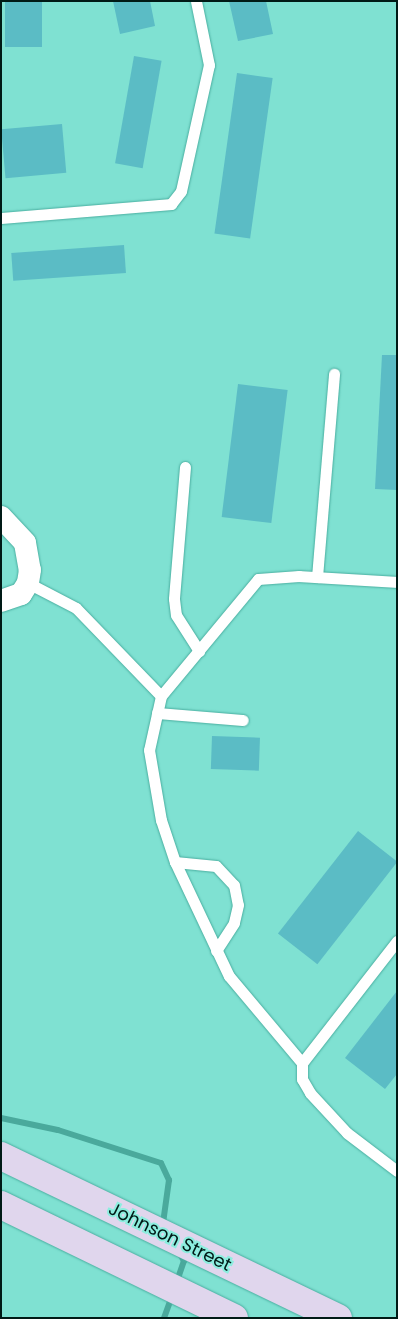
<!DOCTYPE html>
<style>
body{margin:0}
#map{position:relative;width:398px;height:1319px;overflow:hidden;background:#7fe1d2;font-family:Poppins,sans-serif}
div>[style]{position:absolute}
.stream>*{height:6px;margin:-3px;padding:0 3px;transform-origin:3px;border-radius:3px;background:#4aa99c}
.building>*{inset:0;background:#5bbcc5;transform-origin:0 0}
.roads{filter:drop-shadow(0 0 1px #4aaea0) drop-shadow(0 0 1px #4aaea0)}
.lane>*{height:11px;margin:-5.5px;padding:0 5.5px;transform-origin:5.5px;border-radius:5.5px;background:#fff}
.street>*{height:22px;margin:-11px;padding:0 11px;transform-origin:11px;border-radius:11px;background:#fff}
.secondary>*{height:28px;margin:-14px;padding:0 14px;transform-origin:14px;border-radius:14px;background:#e0d6ed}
span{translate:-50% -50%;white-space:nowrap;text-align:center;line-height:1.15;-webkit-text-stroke:4px #8ceedf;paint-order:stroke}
.street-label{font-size:18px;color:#001a16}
.frame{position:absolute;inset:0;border:2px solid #001a16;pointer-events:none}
</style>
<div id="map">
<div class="stream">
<div style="left:1px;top:1118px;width:58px;rotate:11.9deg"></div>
<div style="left:58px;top:1130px;width:108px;rotate:17.8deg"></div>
<div style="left:161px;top:1163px;width:19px;rotate:65deg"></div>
<div style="left:169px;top:1180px;width:43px;rotate:97.9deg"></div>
<div style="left:176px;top:1284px;width:24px;rotate:-71deg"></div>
<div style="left:184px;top:1261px;width:10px;rotate:-119deg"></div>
<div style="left:164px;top:1318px;width:23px;rotate:-70deg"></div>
</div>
<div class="building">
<div style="left:5px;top:1px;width:37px;height:46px"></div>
<div style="clip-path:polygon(113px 1px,150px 1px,155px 26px,120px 34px)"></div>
<div style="clip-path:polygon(229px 1px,266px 1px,273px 34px,238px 41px)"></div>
<div style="left:134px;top:56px;width:28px;height:109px;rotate:10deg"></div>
<div style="left:237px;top:73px;width:36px;height:162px;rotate:8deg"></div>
<div style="left:62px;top:124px;width:49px;height:61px;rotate:85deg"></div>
<div style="left:124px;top:245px;width:28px;height:113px;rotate:86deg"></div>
<div style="clip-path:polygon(382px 355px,397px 355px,397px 490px,375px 489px)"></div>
<div style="left:238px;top:384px;width:50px;height:134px;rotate:7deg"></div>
<div style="left:212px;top:736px;width:48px;height:33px;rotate:2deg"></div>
<div style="left:358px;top:831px;width:50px;height:130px;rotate:38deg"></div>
<div style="clip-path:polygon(397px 991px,397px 1074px,385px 1089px,345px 1058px)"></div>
</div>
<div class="roads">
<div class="lane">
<div style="left:1px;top:218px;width:171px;rotate:-4.7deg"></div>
<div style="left:171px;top:204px;width:16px;rotate:-52deg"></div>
<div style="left:181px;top:191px;width:129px;rotate:-77.5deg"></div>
<div style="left:209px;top:65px;width:65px;rotate:-101.5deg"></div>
<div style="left:185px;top:467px;width:132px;rotate:94.8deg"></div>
<div style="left:174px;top:599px;width:16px;rotate:83deg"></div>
<div style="left:176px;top:615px;width:43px;rotate:57.4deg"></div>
<div style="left:317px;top:577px;width:204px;rotate:-85.2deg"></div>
<div style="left:28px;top:583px;width:54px;rotate:27.5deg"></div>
<div style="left:76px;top:608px;width:122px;rotate:46deg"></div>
<div style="left:161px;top:696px;width:152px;rotate:-50.3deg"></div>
<div style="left:258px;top:579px;width:41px;rotate:-4.2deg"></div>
<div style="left:299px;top:576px;width:98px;rotate:3.5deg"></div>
<div style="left:161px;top:696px;width:55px;rotate:102.5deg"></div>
<div style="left:149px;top:750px;width:71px;rotate:80.3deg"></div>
<div style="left:161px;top:820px;width:44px;rotate:71.6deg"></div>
<div style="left:175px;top:862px;width:126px;rotate:64.7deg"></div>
<div style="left:229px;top:976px;width:114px;rotate:50deg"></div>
<div style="left:302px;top:1063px;width:155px;rotate:-52.1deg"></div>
<div style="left:157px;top:713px;width:86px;rotate:4.7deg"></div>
<div style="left:175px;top:862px;width:41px;rotate:5.6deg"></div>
<div style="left:216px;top:866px;width:26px;rotate:47deg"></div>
<div style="left:234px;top:885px;width:20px;rotate:79deg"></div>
<div style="left:238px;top:905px;width:18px;rotate:103deg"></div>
<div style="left:234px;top:923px;width:33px;rotate:123deg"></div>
<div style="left:302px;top:1063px;width:16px;rotate:90deg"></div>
<div style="left:302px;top:1079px;width:16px;rotate:60deg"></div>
<div style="left:310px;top:1093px;width:54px;rotate:47.2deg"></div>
<div style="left:347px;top:1133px;width:63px;rotate:37.2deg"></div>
</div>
<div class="street">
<div style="left:1px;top:517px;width:35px;rotate:47deg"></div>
<div style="left:25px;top:543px;width:27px;rotate:80deg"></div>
<div style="left:30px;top:570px;width:13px;rotate:99deg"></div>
<div style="left:28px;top:583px;width:13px;rotate:122deg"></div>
<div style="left:21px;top:594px;width:21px;rotate:161deg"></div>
</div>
<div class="secondary">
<div style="left:1px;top:1156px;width:374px;rotate:25.7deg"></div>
<div style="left:1px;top:1205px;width:259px;rotate:25.9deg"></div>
</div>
</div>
<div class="street-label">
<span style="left:170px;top:1237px;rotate:26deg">Johnson Street</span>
</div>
<div class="frame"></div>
</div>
